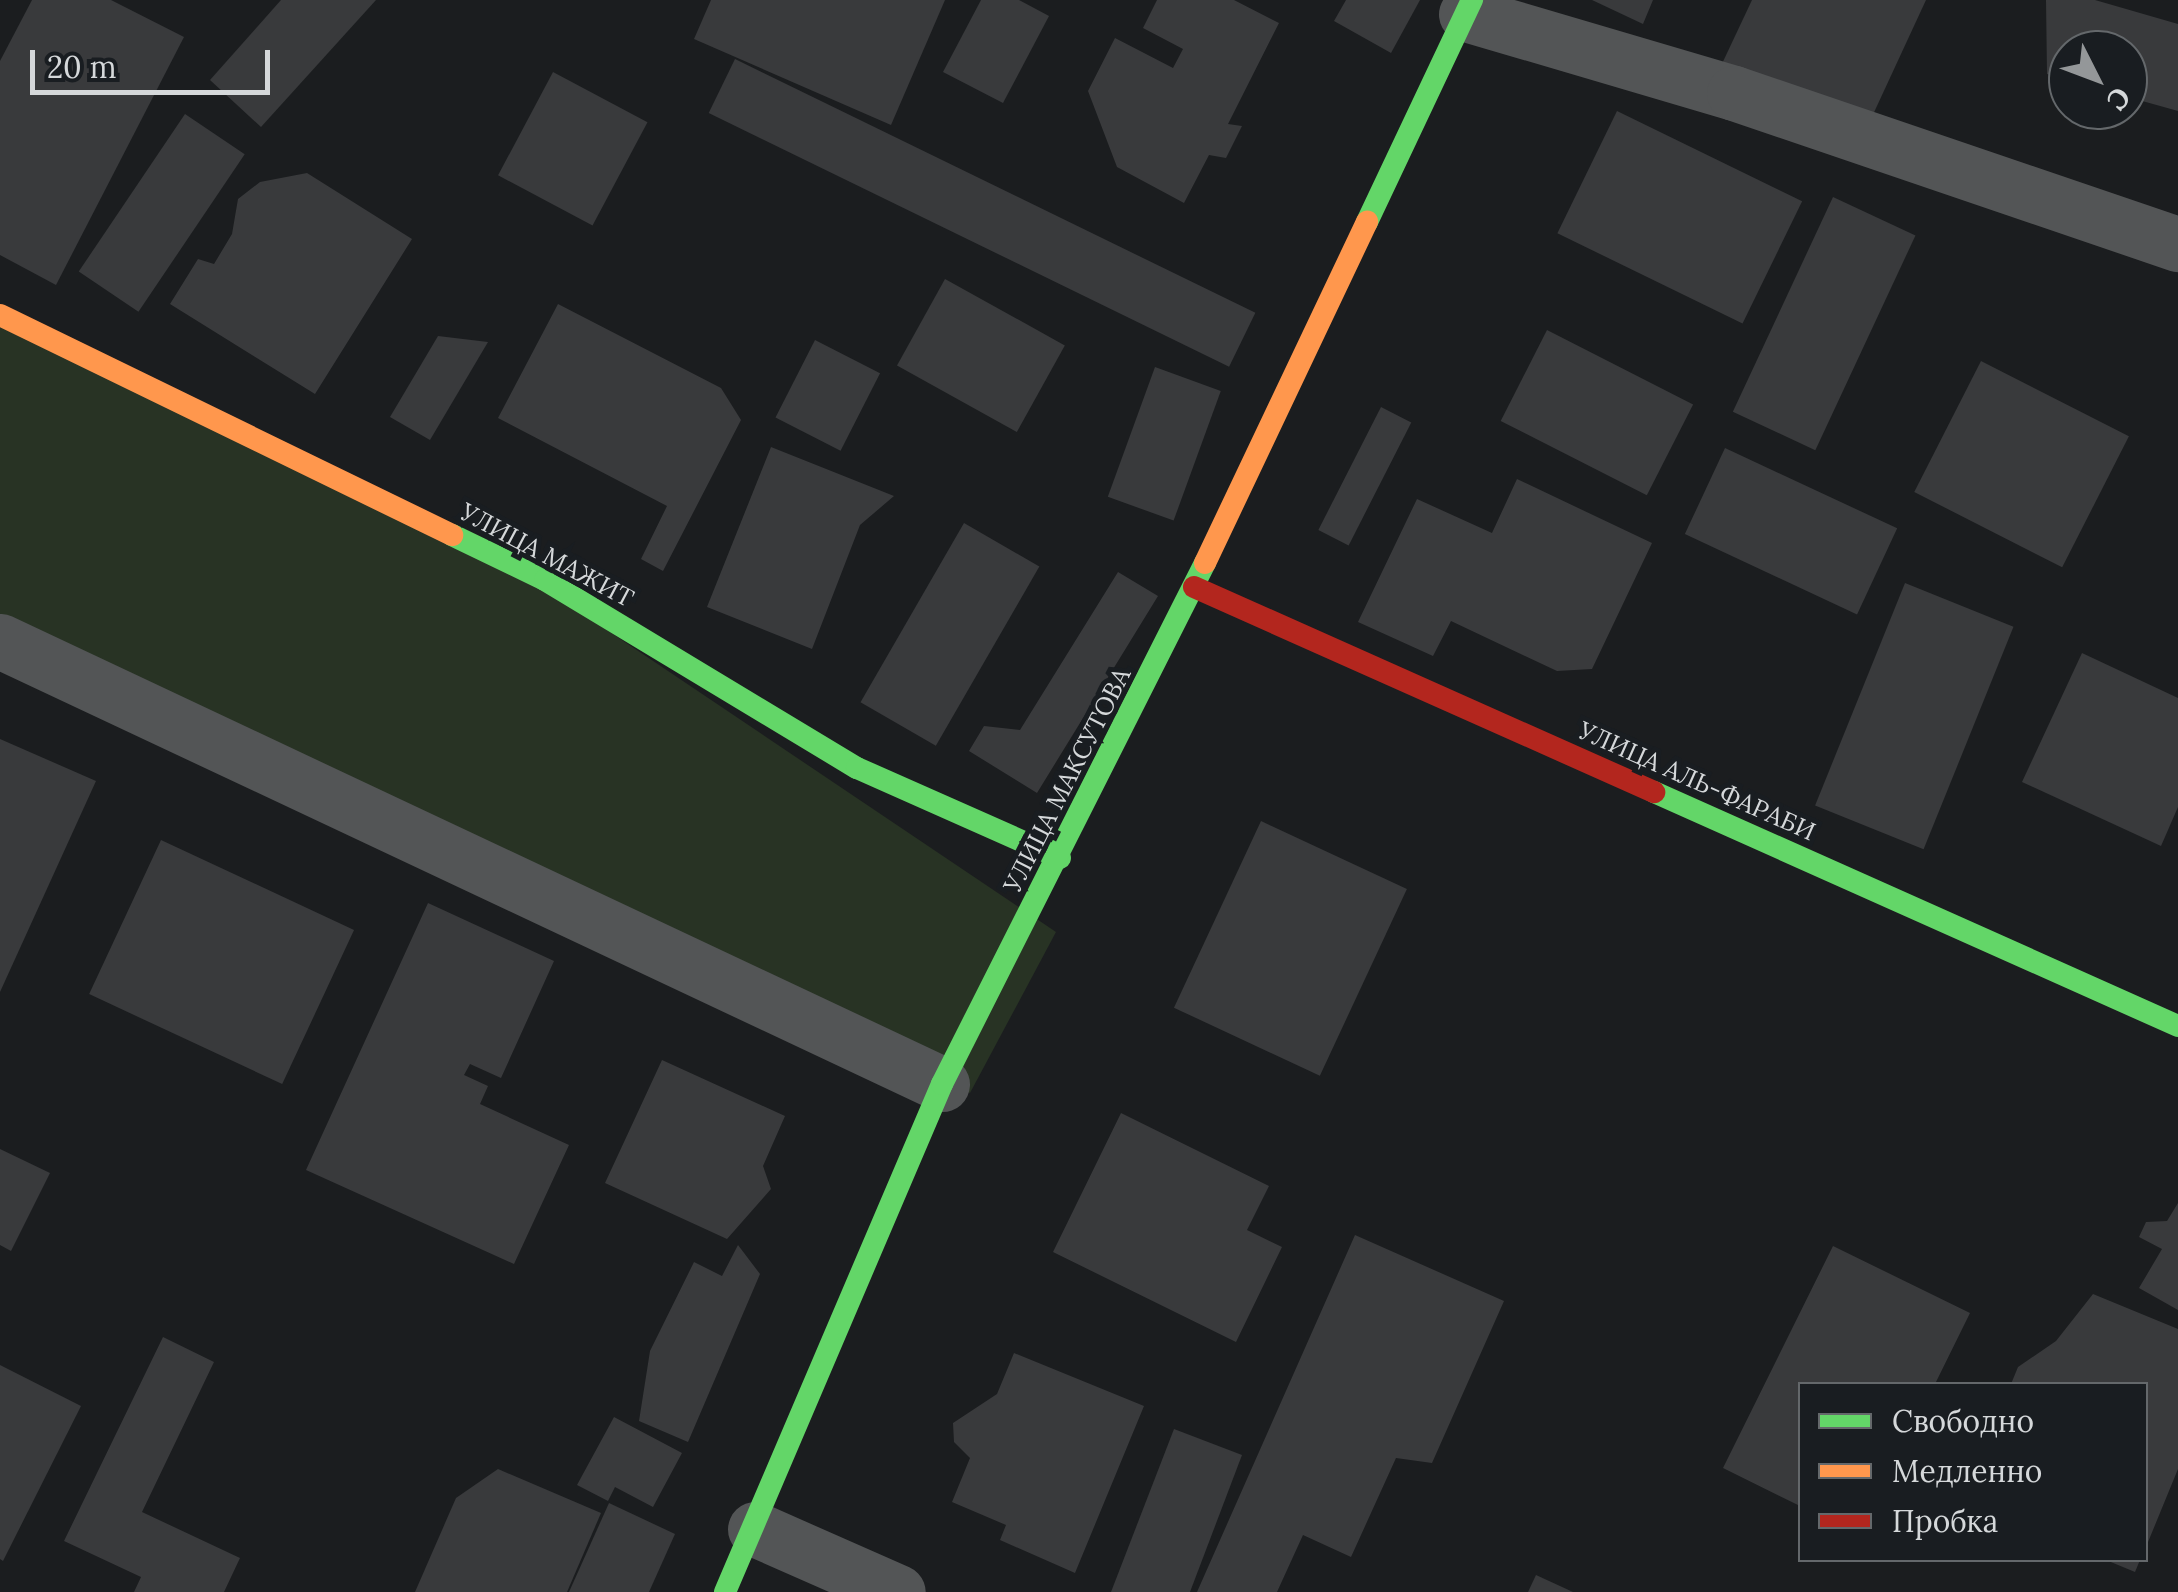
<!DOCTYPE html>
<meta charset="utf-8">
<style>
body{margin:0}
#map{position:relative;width:2178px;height:1592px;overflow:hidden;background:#1b1d1f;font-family:Lora,serif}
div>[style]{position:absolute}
.green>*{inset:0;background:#283324}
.building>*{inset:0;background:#393a3c;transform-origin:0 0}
.street>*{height:55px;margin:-27.5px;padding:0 27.5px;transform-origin:27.5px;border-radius:27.5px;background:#535556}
.fast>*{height:22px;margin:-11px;padding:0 11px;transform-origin:11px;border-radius:11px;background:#63d668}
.slow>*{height:22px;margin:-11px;padding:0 11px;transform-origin:11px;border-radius:11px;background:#ff974d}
.jam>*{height:22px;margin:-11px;padding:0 11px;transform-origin:11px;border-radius:11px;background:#b3261e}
span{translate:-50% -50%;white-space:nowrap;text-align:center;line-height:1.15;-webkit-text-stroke:10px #191d21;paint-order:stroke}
.street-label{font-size:25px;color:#d5d8da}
.legend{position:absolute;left:1798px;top:1382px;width:350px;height:180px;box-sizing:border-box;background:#191d21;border:2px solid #64686b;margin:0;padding:12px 18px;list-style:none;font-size:30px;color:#d5d8da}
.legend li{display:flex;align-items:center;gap:20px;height:50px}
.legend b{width:50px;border:2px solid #64686b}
.north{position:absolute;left:2048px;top:30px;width:100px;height:100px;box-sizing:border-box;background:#191d21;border:2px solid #64686b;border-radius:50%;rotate:132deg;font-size:28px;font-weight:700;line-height:40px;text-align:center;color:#d5d8da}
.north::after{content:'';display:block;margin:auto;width:35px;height:45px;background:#949799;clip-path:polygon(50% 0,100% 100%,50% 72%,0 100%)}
.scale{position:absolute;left:30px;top:50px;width:240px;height:45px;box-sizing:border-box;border:5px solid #d5d8da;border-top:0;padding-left:12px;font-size:30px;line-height:35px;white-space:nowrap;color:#d5d8da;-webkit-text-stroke:8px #191d21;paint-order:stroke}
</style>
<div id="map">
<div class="green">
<div style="clip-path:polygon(0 315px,549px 591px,1056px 932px,970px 1093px,0 658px)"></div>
</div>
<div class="building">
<div style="clip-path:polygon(32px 0,111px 0,184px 37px,56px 285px,0 255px,0 61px)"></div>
<div style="clip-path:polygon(281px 0,376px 0,261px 127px,210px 80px)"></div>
<div style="clip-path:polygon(711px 0,945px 0,891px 125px,694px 39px)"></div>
<div style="clip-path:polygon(981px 0,1019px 0,1049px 16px,1003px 103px,943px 72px)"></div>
<div style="clip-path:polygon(1157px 0,1234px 0,1279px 23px,1228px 124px,1242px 126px,1226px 158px,1209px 155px,1184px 203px,1117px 167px,1088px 91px,1115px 38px,1173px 68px,1183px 49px,1143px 28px)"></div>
<div style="clip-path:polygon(1346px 0,1420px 0,1391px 53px,1334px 21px)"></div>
<div style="clip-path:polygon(1592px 0,1653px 0,1643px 24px)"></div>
<div style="clip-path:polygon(1752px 0,1926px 0,1864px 134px,1720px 68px)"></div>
<div style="clip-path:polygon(2046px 0,2095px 0,2178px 24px,2178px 111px,2128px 97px,2128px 50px,2068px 50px,2068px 80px,2047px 74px)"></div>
<div style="left:735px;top:59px;width:579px;height:60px;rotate:26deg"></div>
<div style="left:553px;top:72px;width:107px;height:117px;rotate:28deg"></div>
<div style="left:1617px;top:111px;width:206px;height:136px;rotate:26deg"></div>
<div style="left:185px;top:114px;width:72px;height:190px;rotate:34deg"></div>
<div style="clip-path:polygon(307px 173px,412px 239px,315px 394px,170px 304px,198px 259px,214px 264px,232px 234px,238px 199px,260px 182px)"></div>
<div style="left:1833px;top:197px;width:91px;height:237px;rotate:25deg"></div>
<div style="left:945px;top:279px;width:137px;height:99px;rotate:29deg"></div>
<div style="clip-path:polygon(558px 304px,721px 388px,741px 420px,663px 571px,641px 559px,667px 506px,498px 418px)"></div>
<div style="left:1547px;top:330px;width:164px;height:102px;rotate:27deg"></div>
<div style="clip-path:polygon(438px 336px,488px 342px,430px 440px,390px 417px)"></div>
<div style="left:815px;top:340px;width:73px;height:87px;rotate:27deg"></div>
<div style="left:1981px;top:361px;width:166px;height:147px;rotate:27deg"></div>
<div style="left:1155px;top:367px;width:70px;height:138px;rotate:20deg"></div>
<div style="left:1381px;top:407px;width:34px;height:138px;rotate:27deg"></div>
<div style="clip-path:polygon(771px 447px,894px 496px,860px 525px,812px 649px,707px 607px)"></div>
<div style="left:1725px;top:448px;width:190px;height:95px;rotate:25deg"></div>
<div style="clip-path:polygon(1517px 479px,1652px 543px,1592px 669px,1557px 671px,1451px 621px,1433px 656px,1358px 622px,1417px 499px,1492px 533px)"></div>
<div style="left:964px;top:523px;width:87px;height:207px;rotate:30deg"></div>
<div style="clip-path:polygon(1118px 572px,1158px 596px,1037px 793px,969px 751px,984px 726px,1020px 730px)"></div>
<div style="left:1905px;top:583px;width:117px;height:240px;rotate:22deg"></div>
<div style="clip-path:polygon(2082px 653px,2178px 698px,2178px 807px,2161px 846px,2022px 782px)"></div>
<div style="clip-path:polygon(0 739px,96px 781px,0 992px)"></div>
<div style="left:1261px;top:821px;width:161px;height:206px;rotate:25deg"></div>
<div style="left:161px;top:840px;width:213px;height:170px;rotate:25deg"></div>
<div style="clip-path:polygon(428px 903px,554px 961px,501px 1078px,470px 1064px,464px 1075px,488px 1086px,480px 1104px,569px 1145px,514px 1264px,306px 1170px)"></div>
<div style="clip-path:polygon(662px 1060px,785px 1116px,763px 1166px,771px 1189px,727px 1239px,605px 1183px)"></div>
<div style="clip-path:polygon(1121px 1113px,1269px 1186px,1247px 1230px,1282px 1247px,1236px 1342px,1053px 1252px)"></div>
<div style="clip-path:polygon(0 1149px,50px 1173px,11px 1251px,0 1245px)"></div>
<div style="clip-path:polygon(2178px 1203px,2178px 1310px,2139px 1288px,2162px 1249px,2139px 1237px,2146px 1222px,2167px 1221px)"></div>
<div style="clip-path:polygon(1355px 1235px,1504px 1301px,1432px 1463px,1396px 1458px,1351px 1557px,1303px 1535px,1277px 1592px,1197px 1592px)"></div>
<div style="clip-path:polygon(738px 1245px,760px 1274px,688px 1442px,639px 1421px,650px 1351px,694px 1262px,722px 1276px)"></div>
<div style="clip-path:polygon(1833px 1246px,1970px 1313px,1935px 1384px,1800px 1384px,1800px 1506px,1723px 1468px)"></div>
<div style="clip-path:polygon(2093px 1294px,2178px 1329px,2178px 1469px,2146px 1547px,2146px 1384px,2011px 1384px,2018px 1367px,2056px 1341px)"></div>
<div style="clip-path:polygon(163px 1337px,214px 1362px,142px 1512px,240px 1558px,224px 1592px,134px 1592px,141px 1577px,64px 1541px)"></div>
<div style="clip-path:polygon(1014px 1353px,1144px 1406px,1075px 1573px,1000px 1540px,1006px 1525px,952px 1502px,970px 1458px,954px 1442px,953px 1423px,997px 1394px)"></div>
<div style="clip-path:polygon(0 1365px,81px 1406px,3px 1561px,0 1559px)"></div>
<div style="clip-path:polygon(614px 1417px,682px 1453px,653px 1507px,615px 1487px,608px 1501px,577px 1485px)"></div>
<div style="clip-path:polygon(1174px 1429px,1242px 1455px,1190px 1592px,1111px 1592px)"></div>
<div style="clip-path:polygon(498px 1469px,601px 1513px,567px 1592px,415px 1592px,456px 1498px)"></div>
<div style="clip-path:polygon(609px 1503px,675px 1534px,649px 1592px,569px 1592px)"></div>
<div style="clip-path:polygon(2106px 1560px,2140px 1560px,2135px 1572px)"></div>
<div style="clip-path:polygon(1536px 1575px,1573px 1592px,1528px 1592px)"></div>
</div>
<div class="street">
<div style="left:1466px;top:14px;width:279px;rotate:16.4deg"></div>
<div style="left:1734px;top:93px;width:469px;rotate:18.8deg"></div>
<div style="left:0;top:641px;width:1041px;rotate:25.19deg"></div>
<div style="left:755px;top:1529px;width:156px;rotate:23.8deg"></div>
</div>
<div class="fast">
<div style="left:1367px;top:222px;width:246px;rotate:-64.7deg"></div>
<div style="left:452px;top:535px;width:103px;rotate:25.8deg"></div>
<div style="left:545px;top:580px;width:364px;rotate:31.1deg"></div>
<div style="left:857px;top:768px;width:222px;rotate:23.9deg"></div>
<div style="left:1654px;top:792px;width:574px;rotate:24.06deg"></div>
<div style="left:725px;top:1592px;width:552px;rotate:-66.87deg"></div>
<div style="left:942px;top:1084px;width:584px;rotate:-63.22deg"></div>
</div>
<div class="slow">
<div style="left:0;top:315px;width:503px;rotate:25.95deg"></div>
<div style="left:1205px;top:563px;width:378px;rotate:-64.6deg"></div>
</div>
<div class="jam">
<div style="left:1194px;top:587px;width:504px;rotate:24.02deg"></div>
</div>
<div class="street-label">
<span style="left:547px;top:555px;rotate:28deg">УЛИЦА МАЖИТ</span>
<span style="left:1067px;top:780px;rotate:-63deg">УЛИЦА МАКСУТОВА</span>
<span style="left:1697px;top:781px;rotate:24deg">УЛИЦА АЛЬ-ФАРАБИ</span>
</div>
<ul class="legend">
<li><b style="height:12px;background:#63d668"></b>Свободно</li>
<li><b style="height:12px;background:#ff974d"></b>Медленно</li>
<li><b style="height:12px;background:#b3261e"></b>Пробка</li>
</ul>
<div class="north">С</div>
<div class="scale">20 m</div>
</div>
